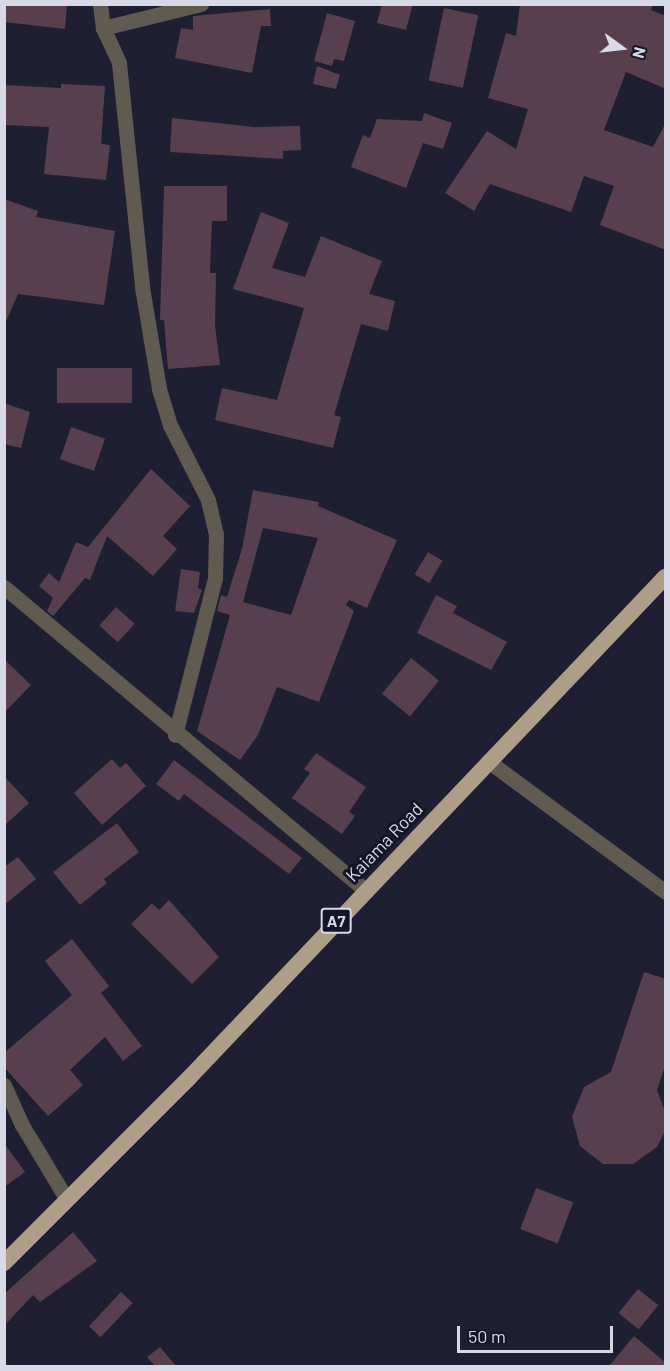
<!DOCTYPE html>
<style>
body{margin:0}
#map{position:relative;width:670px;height:1371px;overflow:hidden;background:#1e1f33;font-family:Barlow,sans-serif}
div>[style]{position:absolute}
.building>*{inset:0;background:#573f4d;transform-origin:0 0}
.minor>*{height:15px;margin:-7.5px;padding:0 7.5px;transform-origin:7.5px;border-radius:7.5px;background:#615a50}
.trunk>*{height:16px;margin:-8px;padding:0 8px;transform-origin:8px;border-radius:8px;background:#ae9e88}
span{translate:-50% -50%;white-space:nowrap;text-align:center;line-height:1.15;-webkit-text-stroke:6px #151529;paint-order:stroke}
.shield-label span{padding:2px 4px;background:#151529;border:2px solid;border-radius:4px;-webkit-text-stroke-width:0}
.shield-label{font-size:16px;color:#d7d9e7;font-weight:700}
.street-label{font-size:18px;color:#d7d9e7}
.frame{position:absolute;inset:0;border:6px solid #d7d9e7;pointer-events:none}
.north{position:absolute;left:592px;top:18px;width:60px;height:60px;-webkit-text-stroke:4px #151529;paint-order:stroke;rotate:105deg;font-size:16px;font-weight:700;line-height:24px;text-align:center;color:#d7d9e7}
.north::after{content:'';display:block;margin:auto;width:21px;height:27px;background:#d7d9e7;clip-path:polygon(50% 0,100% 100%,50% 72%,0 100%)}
.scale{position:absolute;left:457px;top:1326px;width:156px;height:27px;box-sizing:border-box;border:3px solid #d7d9e7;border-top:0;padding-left:8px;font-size:18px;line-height:21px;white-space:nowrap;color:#d7d9e7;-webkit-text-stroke:4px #151529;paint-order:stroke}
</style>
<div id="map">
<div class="building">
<div style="clip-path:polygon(4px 4px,67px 4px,65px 29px,4px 22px)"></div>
<div style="clip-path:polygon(382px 4px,413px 4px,406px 30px,377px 23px)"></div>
<div style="clip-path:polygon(520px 4px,653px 4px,651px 10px,666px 16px,666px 89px,626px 72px,604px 130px,653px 147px,666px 122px,666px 250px,600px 225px,614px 186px,584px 176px,571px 212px,490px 184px,474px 211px,445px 193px,487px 131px,516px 149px,528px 109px,488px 98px,506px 33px,516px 36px)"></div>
<div style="left:444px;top:8px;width:35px;height:74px;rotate:12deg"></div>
<div style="clip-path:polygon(270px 9px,271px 26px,261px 26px,252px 73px,175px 58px,181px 28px,193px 30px,193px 16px)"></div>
<div style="clip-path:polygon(327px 13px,355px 21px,344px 61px,334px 59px,332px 66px,314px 61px)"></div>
<div style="clip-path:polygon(317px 66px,340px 75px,336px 89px,313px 84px)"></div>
<div style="clip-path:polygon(61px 84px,105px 86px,101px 144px,110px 145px,106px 180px,44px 174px,49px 127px,4px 125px,4px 85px,61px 88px)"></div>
<div style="clip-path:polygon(424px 113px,452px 123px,443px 149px,423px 143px,406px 188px,351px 167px,363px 135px,370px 138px,377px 119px,422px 121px)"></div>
<div style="clip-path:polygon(172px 118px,254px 127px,300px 126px,301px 150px,283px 151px,283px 159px,170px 152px)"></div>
<div style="clip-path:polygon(164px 186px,227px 186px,227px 221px,212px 221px,210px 273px,216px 273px,215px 326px,220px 365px,168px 369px,164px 320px,160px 320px)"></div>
<div style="clip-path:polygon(4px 199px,38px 211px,36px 217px,115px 231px,104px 305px,18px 294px,4px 326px)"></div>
<div style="clip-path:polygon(261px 212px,289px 223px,272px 268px,305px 277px,321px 236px,382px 261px,369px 294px,395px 301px,388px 331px,361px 324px,334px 415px,341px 417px,333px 448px,215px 420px,222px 388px,277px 400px,304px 308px,233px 289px)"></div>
<div style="left:57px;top:368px;width:75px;height:35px"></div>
<div style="clip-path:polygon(4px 403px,30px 412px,21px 448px,4px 444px)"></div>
<div style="left:71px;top:427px;width:36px;height:34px;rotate:19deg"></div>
<div style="clip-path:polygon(151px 469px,190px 506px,163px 536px,177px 549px,153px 576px,107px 536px,90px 580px,85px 578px,53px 616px,47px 611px,53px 598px,39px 586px,49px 573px,59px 582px,76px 542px,88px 547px)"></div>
<div style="clip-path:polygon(evenodd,253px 490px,319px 502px,318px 506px,397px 540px,367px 608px,349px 600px,346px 605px,354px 611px,319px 702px,277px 687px,258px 735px,240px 760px,197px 731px,230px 615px,217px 611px,221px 595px,227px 597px,242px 549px,253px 490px,263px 528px,318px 538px,291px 615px,243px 602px,263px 528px)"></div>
<div style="left:428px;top:552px;width:17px;height:26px;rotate:31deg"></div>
<div style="clip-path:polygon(181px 569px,200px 572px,198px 588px,202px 590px,194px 613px,175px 611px)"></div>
<div style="clip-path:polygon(436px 595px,457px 606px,453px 613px,507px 642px,491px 670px,417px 633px)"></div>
<div style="left:116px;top:607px;width:25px;height:25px;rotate:42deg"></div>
<div style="left:411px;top:658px;width:36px;height:46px;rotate:39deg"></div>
<div style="clip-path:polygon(4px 659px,31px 685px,4px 713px)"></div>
<div style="clip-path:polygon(316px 753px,366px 787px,349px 812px,355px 816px,342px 834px,292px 798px,310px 773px,304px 769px)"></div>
<div style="clip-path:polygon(112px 759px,120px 768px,126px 763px,146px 786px,102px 825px,74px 793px)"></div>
<div style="clip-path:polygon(174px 760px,302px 858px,289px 874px,184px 794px,179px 801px,156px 784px)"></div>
<div style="clip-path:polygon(4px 776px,29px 803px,4px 826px)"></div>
<div style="clip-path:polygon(117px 823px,139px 852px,104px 879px,107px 883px,80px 905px,53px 872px)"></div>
<div style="clip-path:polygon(18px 857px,36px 879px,4px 905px,4px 867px)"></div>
<div style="clip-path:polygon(169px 900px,219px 957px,192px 984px,131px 924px,152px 903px,159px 910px)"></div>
<div style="clip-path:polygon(72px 939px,109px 986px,101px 993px,142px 1046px,123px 1061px,105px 1037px,70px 1070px,83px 1085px,48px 1116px,4px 1067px,4px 1053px,72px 995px,45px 961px)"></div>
<div style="clip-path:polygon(644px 972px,666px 979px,666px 1063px,657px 1090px,666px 1114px,664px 1133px,657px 1147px,633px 1164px,603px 1164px,580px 1146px,572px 1117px,584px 1087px,611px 1072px)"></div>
<div style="clip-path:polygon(4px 1143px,25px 1172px,4px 1187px)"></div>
<div style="left:536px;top:1188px;width:40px;height:44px;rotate:21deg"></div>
<div style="clip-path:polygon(73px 1232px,97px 1261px,40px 1302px,33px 1295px,4px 1326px,4px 1294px)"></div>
<div style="left:638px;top:1289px;width:26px;height:31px;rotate:39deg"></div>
<div style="left:121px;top:1292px;width:16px;height:47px;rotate:43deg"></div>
<div style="clip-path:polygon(634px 1336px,666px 1363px,666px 1366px,609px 1366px)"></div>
<div style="clip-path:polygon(160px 1347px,176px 1366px,155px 1366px,147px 1357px)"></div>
</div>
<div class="minor">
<div style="left:100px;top:4px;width:24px;rotate:83deg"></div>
<div style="left:103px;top:28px;width:38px;rotate:65deg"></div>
<div style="left:119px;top:63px;width:225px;rotate:84.1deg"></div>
<div style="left:142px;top:287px;width:103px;rotate:80.5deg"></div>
<div style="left:159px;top:389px;width:38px;rotate:73deg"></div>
<div style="left:170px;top:425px;width:84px;rotate:63.1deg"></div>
<div style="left:208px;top:500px;width:35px;rotate:77deg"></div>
<div style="left:216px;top:534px;width:44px;rotate:91.3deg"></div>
<div style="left:215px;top:578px;width:162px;rotate:104.3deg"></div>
<div style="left:103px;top:28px;width:101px;rotate:-13.8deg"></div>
<div style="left:4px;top:587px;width:471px;rotate:40deg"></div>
<div style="left:488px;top:761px;width:221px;rotate:36.4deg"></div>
<div style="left:4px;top:1085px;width:44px;rotate:65.8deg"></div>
<div style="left:22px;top:1125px;width:85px;rotate:58.9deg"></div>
</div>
<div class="trunk">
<div style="left:4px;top:1263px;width:262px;rotate:-45deg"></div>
<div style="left:189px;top:1078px;width:692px;rotate:-46.46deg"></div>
</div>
<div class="shield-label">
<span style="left:336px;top:921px">A7</span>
</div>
<div class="street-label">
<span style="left:384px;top:842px;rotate:-46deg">Kaiama Road</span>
</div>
<div class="frame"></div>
<div class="north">N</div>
<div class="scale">50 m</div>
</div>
